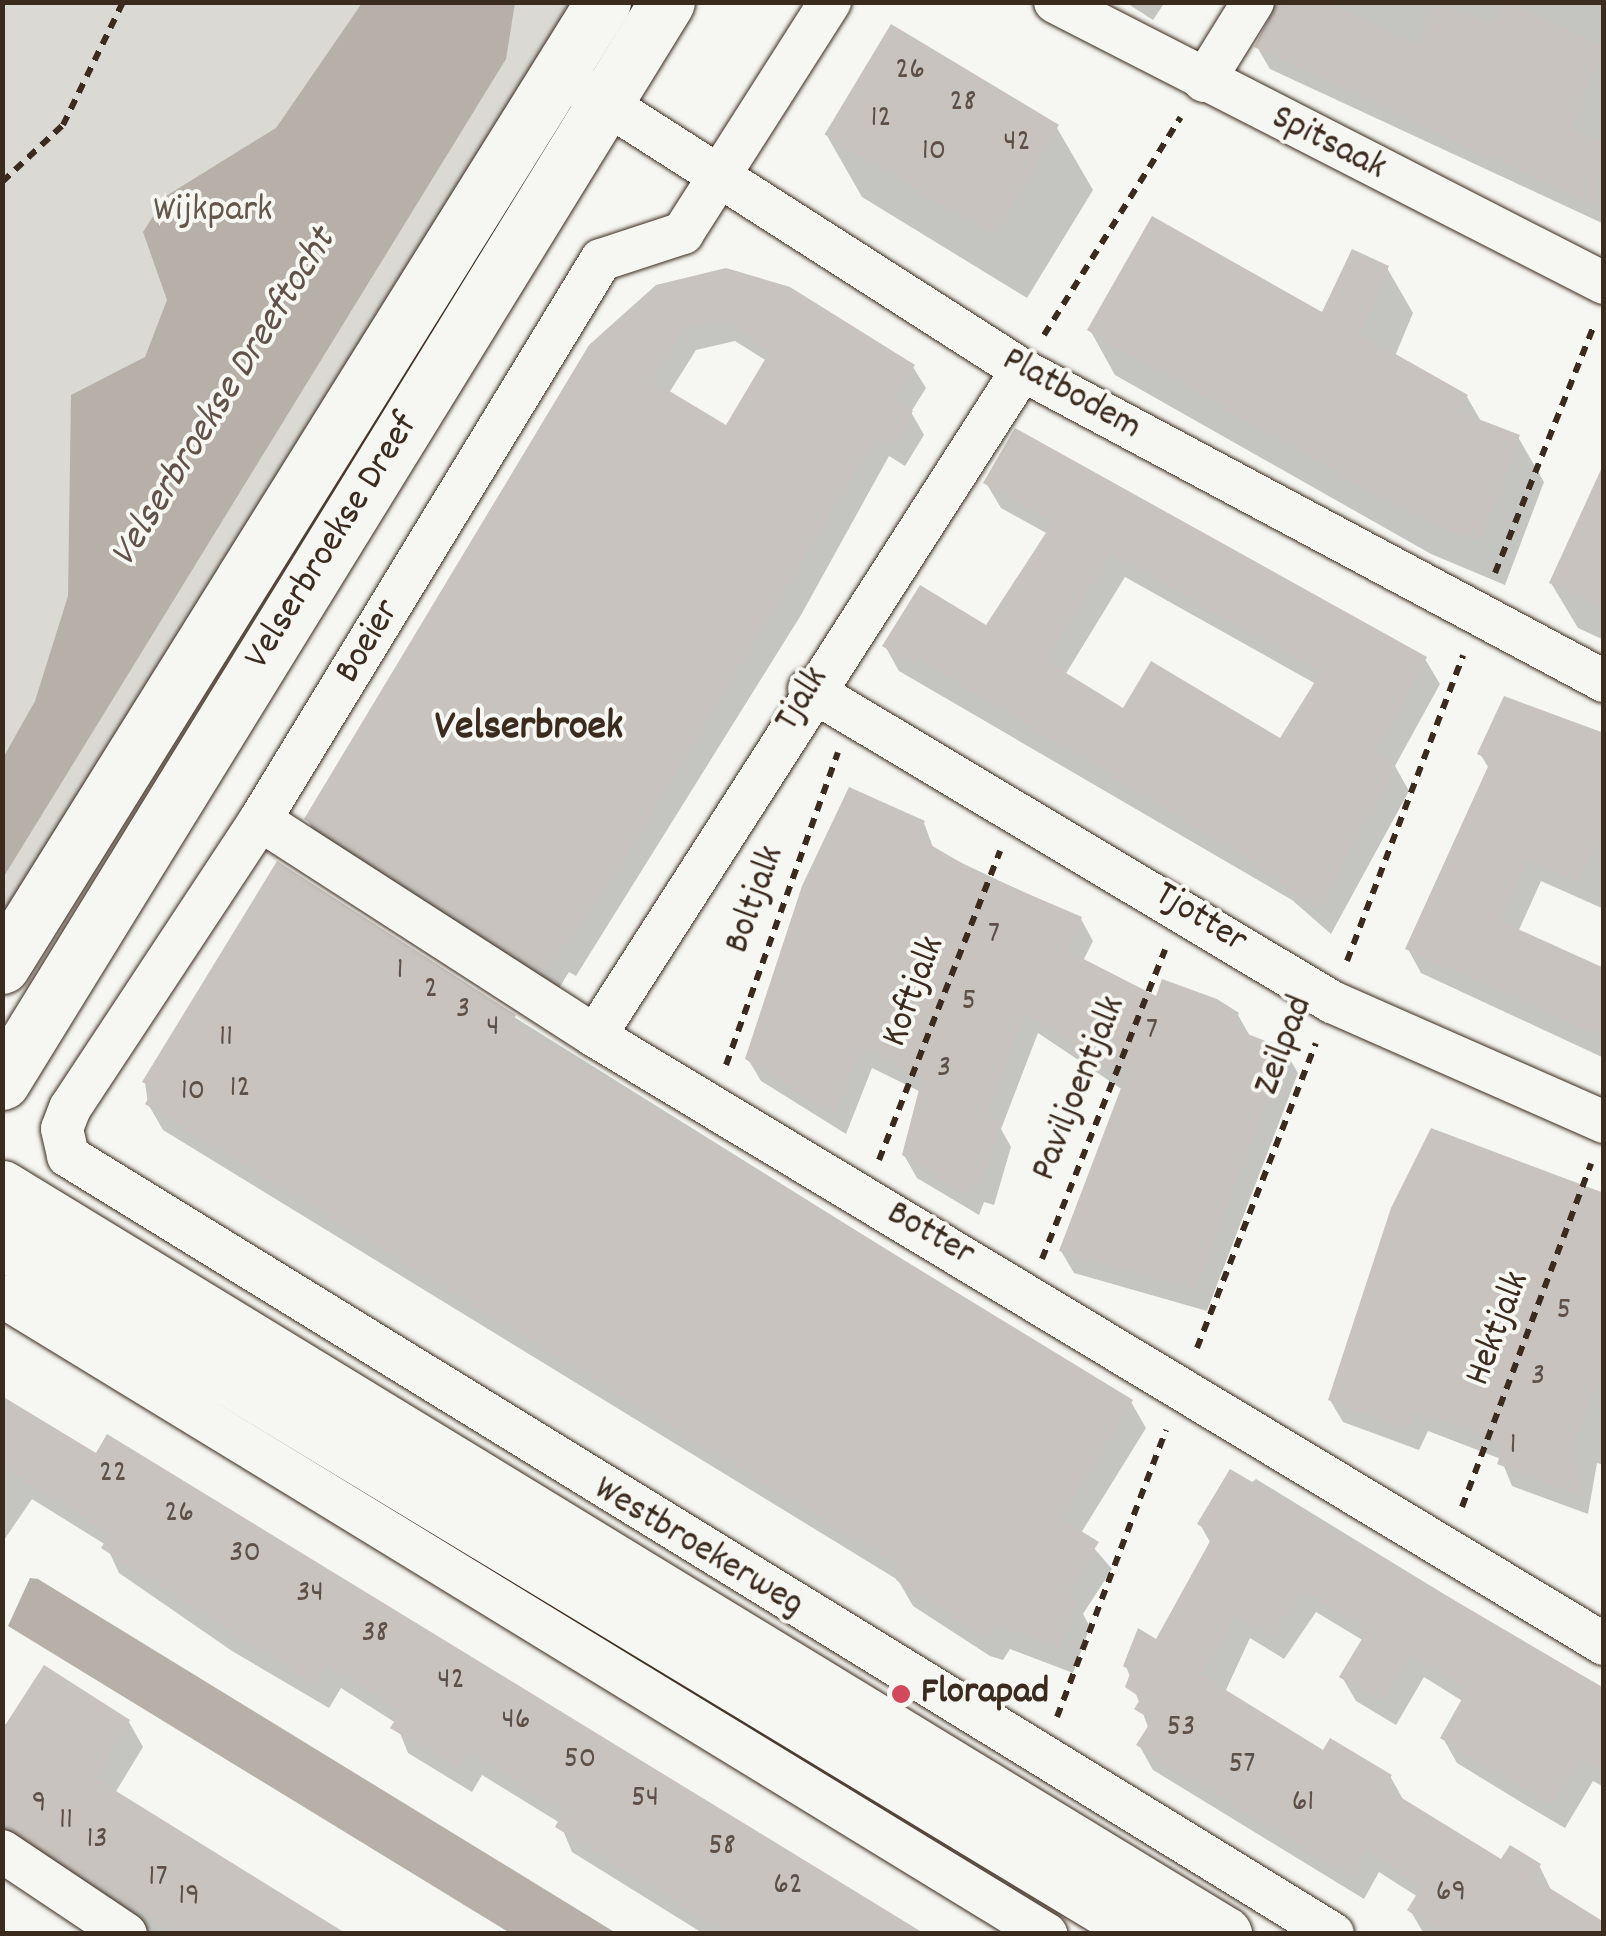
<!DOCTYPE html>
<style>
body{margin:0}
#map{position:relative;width:1606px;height:1936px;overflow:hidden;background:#f6f6f2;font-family:Dekko,sans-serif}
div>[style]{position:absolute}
.green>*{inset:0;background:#dad9d3}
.water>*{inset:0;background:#b6b0a9}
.shadow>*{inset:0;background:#0003}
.building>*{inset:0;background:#c8c3be;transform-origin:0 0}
.path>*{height:6px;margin-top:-3px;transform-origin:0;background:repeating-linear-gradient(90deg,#3b2a1e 0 10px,transparent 0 18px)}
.roads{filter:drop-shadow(0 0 2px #3b2a1e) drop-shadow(0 0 2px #3b2a1e)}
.street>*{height:42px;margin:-21px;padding:0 21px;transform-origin:21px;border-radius:21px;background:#f6f6f2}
.secondary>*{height:55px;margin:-27.5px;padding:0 27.5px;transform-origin:27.5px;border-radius:27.5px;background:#f6f6f2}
.dots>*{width:28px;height:28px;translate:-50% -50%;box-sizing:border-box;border:5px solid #f6f6f2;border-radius:50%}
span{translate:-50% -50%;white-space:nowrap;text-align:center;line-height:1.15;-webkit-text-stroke:8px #f6f6f2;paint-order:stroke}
.number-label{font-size:32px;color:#5e5046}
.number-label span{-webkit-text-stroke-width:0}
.street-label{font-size:38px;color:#3b2a1e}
.park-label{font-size:38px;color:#63564b}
.poi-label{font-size:38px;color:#3b2a1e;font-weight:700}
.left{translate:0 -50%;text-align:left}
.water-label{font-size:40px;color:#605248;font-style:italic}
.quarter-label{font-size:42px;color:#3b2a1e;font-weight:700}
.frame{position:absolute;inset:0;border:5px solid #3b2a1e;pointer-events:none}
</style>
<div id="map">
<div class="green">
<div style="clip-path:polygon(2px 3px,601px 3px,2px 940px)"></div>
</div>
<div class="water">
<div style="clip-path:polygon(362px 3px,515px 3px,506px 59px,3px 878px,3px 758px,35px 701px,68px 596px,71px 395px,145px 357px,167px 300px,143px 232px,166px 196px,276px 128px)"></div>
<div style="clip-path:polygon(30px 1578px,38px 1579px,616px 1933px,510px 1933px,8px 1626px)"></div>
</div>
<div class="shadow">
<div style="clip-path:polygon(1125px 2px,1165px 2px,1153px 20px)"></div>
<div style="clip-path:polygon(1276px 2px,1604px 2px,1604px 224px,1270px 69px,1257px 47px)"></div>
<div style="clip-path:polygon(1057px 128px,1093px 190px,1027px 298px,862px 197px,826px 134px)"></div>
<div style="clip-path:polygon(1387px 268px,1413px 313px,1395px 356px,1467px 397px,1482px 423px,1518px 437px,1544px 482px,1505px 585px,1431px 554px,1115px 375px,1090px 330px,1324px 316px)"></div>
<div style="clip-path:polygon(evenodd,661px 285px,913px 367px,926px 388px,911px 412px,924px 435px,905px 466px,889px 456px,801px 615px,576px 976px,569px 972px,556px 993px,320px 841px,307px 819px,661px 285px,735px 341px,767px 361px,726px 429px,669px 393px,696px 350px,735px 341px)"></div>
<div style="clip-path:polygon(1604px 482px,1604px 640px,1578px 628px,1551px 583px)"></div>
<div style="clip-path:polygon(evenodd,986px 483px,1425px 659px,1440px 684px,1395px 766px,1409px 791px,1331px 934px,1292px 900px,899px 671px,885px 646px,987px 628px,1048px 534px,1001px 508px,986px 483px,1125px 577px,1316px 684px,1281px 742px,1124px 712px,1065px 675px,1125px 577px)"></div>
<div style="clip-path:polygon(1506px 699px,1604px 738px,1604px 909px,1541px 881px,1518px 932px,1604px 970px,1604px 1058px,1421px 973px,1408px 949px,1490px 770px,1480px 754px)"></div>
<div style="clip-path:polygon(924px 823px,934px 850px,1081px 919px,1093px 941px,1083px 961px,1157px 999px,1238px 1015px,1251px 1038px,1285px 1051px,1298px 1073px,1207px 1311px,1074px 1273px,1061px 1251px,1123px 1090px,1038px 1033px,1001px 1129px,1011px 1147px,994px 1205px,984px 1202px,979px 1215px,917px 1178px,904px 1155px,921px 1092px,872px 1068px,846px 1134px,761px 1081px,748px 1059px)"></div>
<div style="clip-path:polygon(514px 1017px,1131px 1402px,1146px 1428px,1081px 1533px,1112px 1569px,1083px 1614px,1090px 1627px,1073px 1673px,1010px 1649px,1003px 1660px,990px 1656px,913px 1606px,898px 1580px,163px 1130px,148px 1104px,145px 1082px)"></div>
<div style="clip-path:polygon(1604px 1197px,1604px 1465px,1597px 1463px,1588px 1514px,1512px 1486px,1501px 1459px,1428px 1431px,1419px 1450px,1343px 1422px,1330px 1400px)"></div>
<div style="clip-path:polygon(2px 1399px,919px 1934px,704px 1934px,572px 1852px,560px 1823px,482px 1775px,472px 1792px,408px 1753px,396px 1723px,341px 1688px,329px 1708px,232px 1651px,119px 1573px,106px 1545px,32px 1499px,2px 1543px)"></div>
<div style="clip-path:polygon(1256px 1479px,1604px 1692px,1604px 1787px,1593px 1781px,1565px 1828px,1524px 1804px,1457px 1763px,1443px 1738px,1464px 1702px,1424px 1677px,1396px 1725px,1356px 1701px,1342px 1677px,1364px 1641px,1316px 1612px,1284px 1659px,1250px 1638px,1225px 1692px,1324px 1753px,1390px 1776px,1404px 1801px,1502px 1862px,1539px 1865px,1552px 1892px,1604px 1934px,1424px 1934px,1410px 1910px,1418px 1897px,1379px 1872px,1364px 1899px,1153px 1770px,1139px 1745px,1149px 1730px,1126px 1666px,1157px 1643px,1211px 1544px,1200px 1524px)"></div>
<div style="clip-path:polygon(129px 1722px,143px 1747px,115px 1793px,343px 1934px,153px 1934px,2px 1841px,2px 1724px)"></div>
</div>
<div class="building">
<div style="clip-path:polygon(1278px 2px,1325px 2px,1418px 45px,1438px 2px,1491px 23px,1510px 2px,1604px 47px,1570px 128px,1604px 143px,1593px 205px,1254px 47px)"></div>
<div style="left:891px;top:24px;width:196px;height:129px;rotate:31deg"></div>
<div style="clip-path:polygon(1152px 216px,1322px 312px,1352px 249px,1389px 266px,1360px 334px,1468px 395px,1460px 412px,1520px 435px,1479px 542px,1403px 510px,1087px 330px)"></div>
<div style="clip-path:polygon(evenodd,726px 268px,790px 287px,915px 365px,894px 399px,913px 411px,892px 446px,876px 436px,617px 870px,543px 973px,304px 819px,589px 345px,656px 285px,726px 268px,721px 320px,770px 351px,726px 425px,651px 380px,684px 328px,721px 320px)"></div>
<div style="clip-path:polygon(evenodd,1015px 428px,1427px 657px,1375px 752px,1396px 764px,1317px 910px,1258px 865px,919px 659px,915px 666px,882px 646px,920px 585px,986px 625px,1053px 522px,983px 483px,1015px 428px,1110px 554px,1321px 672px,1280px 738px,1151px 661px,1123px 708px,1045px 660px,1110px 554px)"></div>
<div style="clip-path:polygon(1604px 463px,1604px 609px,1549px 583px)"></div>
<div style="clip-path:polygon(1504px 696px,1604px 733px,1604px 825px,1577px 882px,1528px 859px,1500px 921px,1604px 968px,1604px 1037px,1405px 949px,1491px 760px,1477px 754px)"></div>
<div style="clip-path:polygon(849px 787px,925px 821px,917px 837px,977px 872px,1082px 917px,1066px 950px,1156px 996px,1162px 979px,1217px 999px,1239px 1013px,1232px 1028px,1286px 1049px,1195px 1290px,1059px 1251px,1129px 1067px,1107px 1067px,1025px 1012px,985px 1117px,1000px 1123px,981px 1184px,971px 1181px,966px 1195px,902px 1155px,922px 1078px,860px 1047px,834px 1114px,745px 1059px,802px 886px)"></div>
<div style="clip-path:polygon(277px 861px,516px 1015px,512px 1021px,1133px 1400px,1060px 1518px,1099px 1542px,1066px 1593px,1077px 1599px,1059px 1648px,995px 1624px,989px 1636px,973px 1630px,896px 1580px,903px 1568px,145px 1104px,154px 1088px,142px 1082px)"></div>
<div style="clip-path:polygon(1431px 1128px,1604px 1193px,1604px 1365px,1569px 1456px,1587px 1498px,1497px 1464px,1504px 1444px,1415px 1410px,1407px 1430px,1328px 1400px,1391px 1208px)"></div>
<div style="clip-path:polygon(2px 1396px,96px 1453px,107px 1434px,925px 1934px,729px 1934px,555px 1827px,564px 1811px,532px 1791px,467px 1752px,457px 1768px,390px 1728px,401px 1711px,326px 1664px,314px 1684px,101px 1548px,110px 1534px,2px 1466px)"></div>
<div style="clip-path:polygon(1230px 1469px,1604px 1688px,1604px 1773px,1579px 1758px,1551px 1805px,1440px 1738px,1467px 1690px,1410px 1654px,1382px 1702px,1339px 1677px,1368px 1629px,1302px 1589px,1270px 1636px,1236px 1615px,1200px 1674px,1323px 1750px,1330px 1738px,1392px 1775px,1384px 1787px,1501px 1859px,1510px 1845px,1541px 1864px,1532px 1877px,1604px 1922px,1604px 1934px,1442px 1934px,1407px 1910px,1422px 1886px,1365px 1850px,1350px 1876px,1136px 1745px,1152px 1720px,1134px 1709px,1141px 1698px,1125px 1687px,1131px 1671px,1123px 1666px,1138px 1628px,1156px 1639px,1214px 1534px,1197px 1524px)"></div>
<div style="clip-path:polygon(44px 1665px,130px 1720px,95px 1778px,347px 1934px,177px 1934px,2px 1826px,2px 1730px)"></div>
</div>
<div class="path">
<div style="left:2px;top:182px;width:83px;rotate:-43.1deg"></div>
<div style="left:63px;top:125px;width:137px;rotate:-64deg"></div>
<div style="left:1044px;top:335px;width:257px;rotate:-57.9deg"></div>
<div style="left:1495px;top:573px;width:267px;rotate:-68.2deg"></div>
<div style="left:1347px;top:961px;width:327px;rotate:-69.2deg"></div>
<div style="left:726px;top:1065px;width:332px;rotate:-70.3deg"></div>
<div style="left:879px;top:1160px;width:332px;rotate:-68.6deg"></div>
<div style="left:1042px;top:1259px;width:333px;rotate:-68.3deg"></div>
<div style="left:1197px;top:1348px;width:327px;rotate:-68.7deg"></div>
<div style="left:1462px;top:1507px;width:367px;rotate:-69.4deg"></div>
<div style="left:1057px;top:1717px;width:307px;rotate:-69.2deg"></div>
</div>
<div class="roads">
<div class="street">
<div style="left:830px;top:2px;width:274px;rotate:122.5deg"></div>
<div style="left:683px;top:233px;width:86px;rotate:161.8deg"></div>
<div style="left:601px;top:260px;width:656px;rotate:121.34deg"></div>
<div style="left:260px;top:820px;width:345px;rotate:123.4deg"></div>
<div style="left:70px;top:1108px;width:22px;rotate:111deg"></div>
<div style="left:62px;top:1129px;width:28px;rotate:77deg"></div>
<div style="left:68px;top:1156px;width:1485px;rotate:31.59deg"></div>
<div style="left:1055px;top:2px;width:617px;rotate:27.11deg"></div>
<div style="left:1204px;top:81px;width:93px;rotate:-58.2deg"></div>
<div style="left:580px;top:87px;width:525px;rotate:32.63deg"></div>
<div style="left:1022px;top:370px;width:660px;rotate:28.12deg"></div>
<div style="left:809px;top:689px;width:610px;rotate:30.9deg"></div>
<div style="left:1332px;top:1002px;width:297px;rotate:23.8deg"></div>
<div style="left:260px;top:820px;width:399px;rotate:32.8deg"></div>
<div style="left:595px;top:1036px;width:1178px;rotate:31.07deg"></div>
<div style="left:595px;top:1036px;width:791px;rotate:-57.33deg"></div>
<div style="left:2px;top:1296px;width:1224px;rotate:31.43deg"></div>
<div style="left:2px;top:1851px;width:149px;rotate:33.8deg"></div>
</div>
<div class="secondary">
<div style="left:2px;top:966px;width:1136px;rotate:-58.06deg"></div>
<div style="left:2px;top:1082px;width:1268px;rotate:-58.38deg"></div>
<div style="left:2px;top:1188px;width:1432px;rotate:31.4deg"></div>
<div style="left:2px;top:1241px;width:1339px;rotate:31.16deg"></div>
</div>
</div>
<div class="dots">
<div style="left:901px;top:1694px;background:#d1495b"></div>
</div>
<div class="number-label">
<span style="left:910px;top:71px">26</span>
<span style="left:963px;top:103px">28</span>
<span style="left:881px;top:119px">12</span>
<span style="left:1017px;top:143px">42</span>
<span style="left:934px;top:152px">10</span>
<span style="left:994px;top:935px">7</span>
<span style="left:400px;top:971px">1</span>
<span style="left:431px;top:990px">2</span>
<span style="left:969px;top:1002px">5</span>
<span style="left:463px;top:1010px">3</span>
<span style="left:493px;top:1028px">4</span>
<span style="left:1152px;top:1031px">7</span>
<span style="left:226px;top:1038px">11</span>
<span style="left:944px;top:1069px">3</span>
<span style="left:240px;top:1089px">12</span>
<span style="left:193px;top:1092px">10</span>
<span style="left:1564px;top:1311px">5</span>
<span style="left:1538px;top:1377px">3</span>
<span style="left:1513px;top:1446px">1</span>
<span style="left:113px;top:1474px">22</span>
<span style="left:179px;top:1514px">26</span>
<span style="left:245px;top:1554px">30</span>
<span style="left:310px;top:1594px">34</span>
<span style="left:375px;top:1634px">38</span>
<span style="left:451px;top:1681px">42</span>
<span style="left:516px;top:1721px">46</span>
<span style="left:1181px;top:1728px">53</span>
<span style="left:580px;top:1760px">50</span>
<span style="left:1242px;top:1765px">57</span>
<span style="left:645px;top:1799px">54</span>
<span style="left:1303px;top:1803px">61</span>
<span style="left:39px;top:1804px">9</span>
<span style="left:66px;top:1821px">11</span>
<span style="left:97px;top:1840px">13</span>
<span style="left:722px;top:1847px">58</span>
<span style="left:158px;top:1878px">17</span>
<span style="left:788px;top:1886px">62</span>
<span style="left:1451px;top:1893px">69</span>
<span style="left:189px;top:1897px">19</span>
</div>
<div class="street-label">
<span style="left:1328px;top:144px;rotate:27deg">Spitsaak</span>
<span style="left:1071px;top:395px;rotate:29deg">Platbodem</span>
<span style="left:333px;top:542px;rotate:-58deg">Velserbroekse Dreef</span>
<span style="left:369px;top:642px;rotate:-59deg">Boeier</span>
<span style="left:803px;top:700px;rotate:-58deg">Tjalk</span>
<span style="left:756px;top:900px;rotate:-70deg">Boltjalk</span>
<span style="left:1200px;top:919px;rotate:32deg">Tjotter</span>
<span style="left:915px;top:992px;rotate:-69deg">Koftjalk</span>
<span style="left:1285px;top:1046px;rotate:-69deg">Zeilpad</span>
<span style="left:1080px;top:1089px;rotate:-68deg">Paviljoentjalk</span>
<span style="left:930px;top:1235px;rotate:30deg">Botter</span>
<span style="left:1499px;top:1329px;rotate:-69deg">Hektjalk</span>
<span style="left:698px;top:1548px;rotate:31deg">Westbroekerweg</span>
</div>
<div class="park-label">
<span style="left:213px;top:212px">Wijkpark</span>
</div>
<div class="poi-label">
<span class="left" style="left:921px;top:1694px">Florapad</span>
</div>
<div class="water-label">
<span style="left:225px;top:399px;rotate:-58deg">Velserbroekse Dreeftocht</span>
</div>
<div class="quarter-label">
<span style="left:529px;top:729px">Velserbroek</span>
</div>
<div class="frame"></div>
</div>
